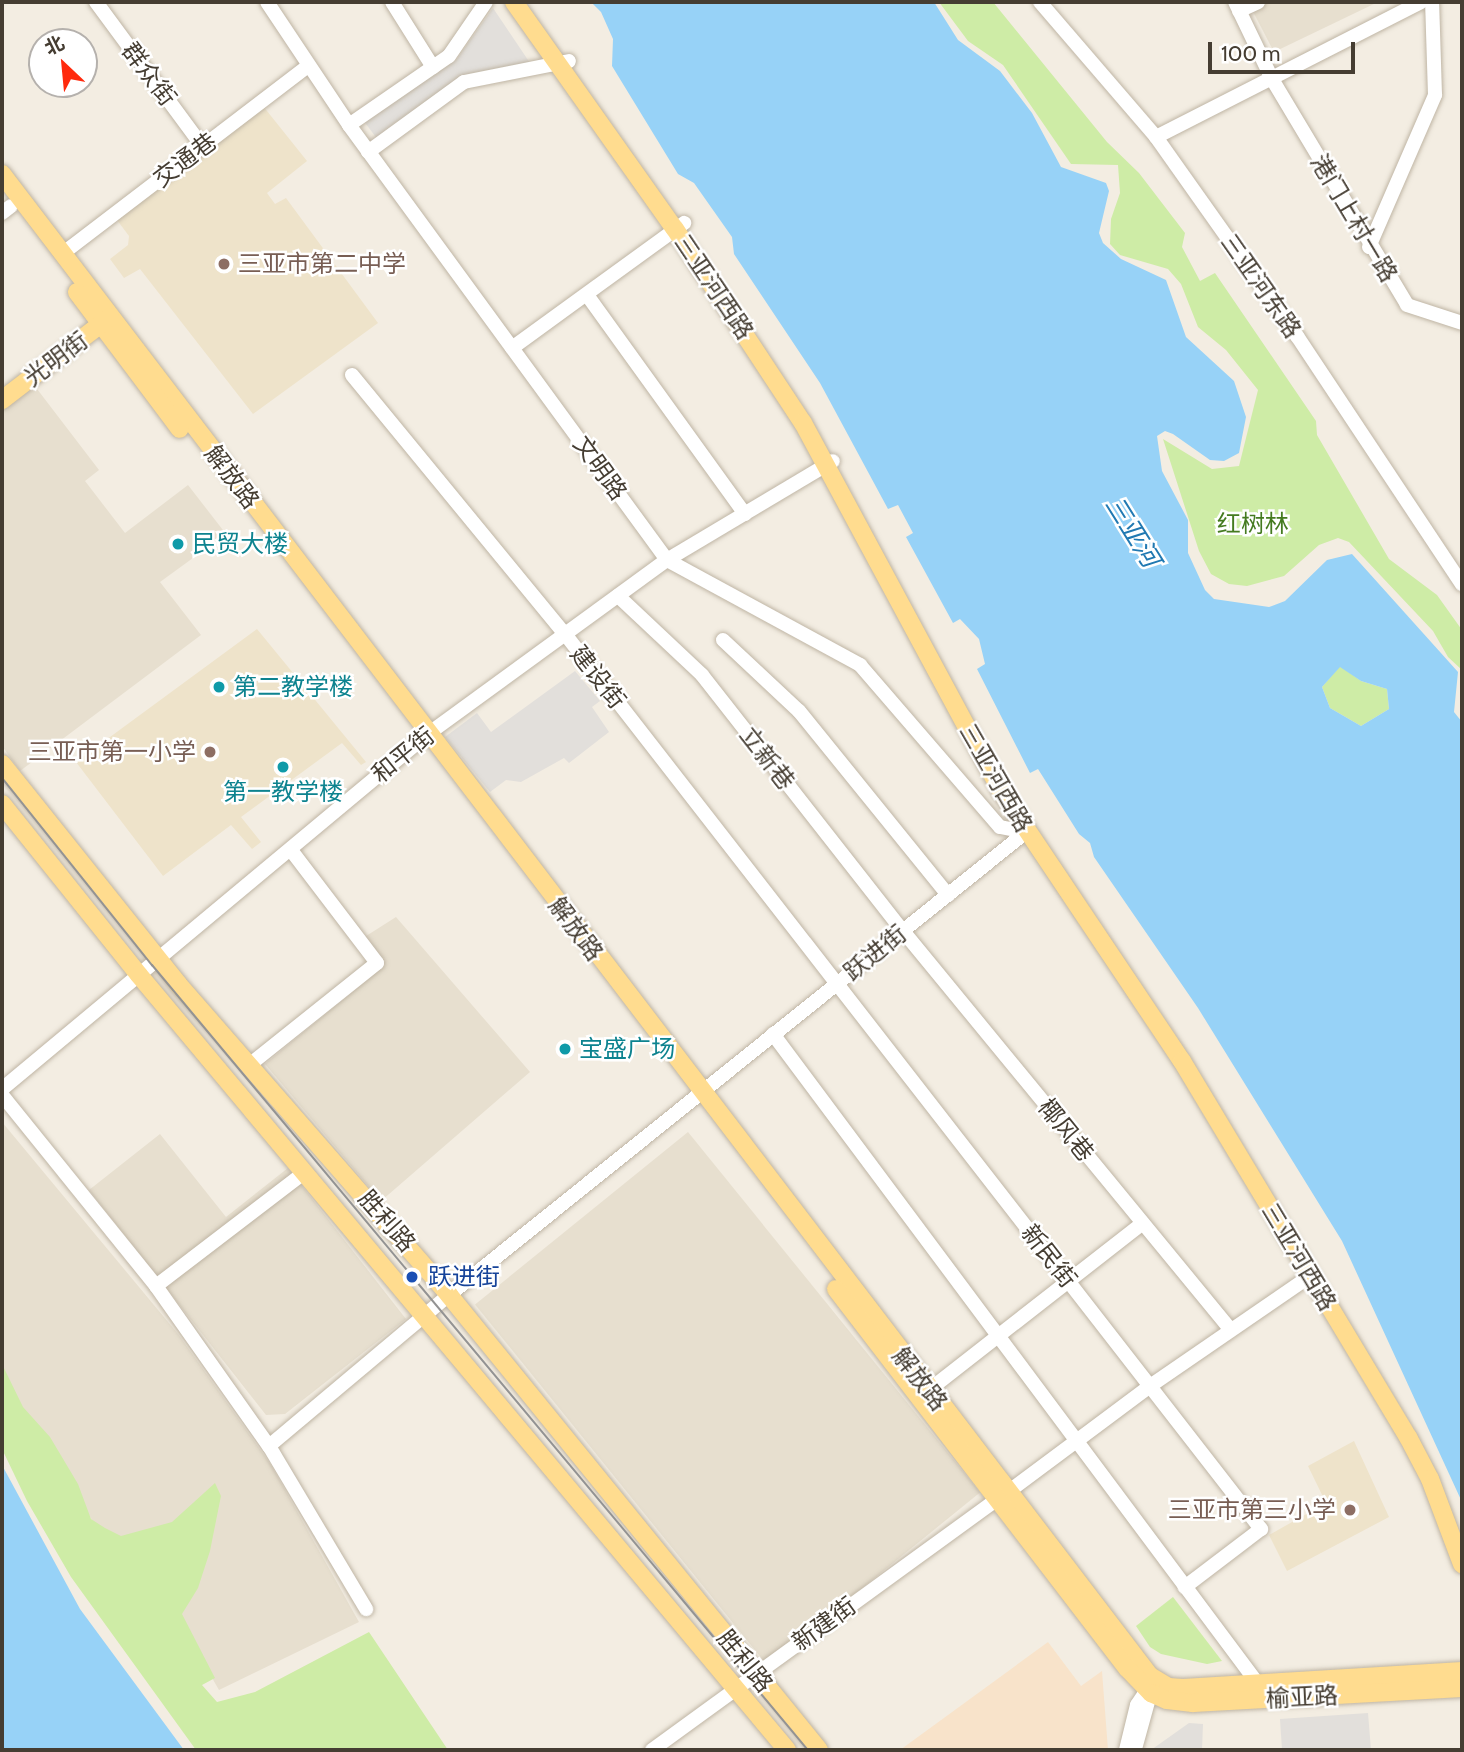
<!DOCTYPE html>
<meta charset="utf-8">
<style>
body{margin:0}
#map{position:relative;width:1464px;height:1752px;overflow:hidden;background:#f3ede2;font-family:Cabin,"Noto Sans SC",sans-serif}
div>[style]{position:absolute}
.residential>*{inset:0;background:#e7dfcf;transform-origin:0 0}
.commercial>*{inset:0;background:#f8e3ca}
.education>*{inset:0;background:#eee3ca}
.green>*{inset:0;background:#ceeca6}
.parking>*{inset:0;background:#e2dfdb}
.water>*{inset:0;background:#97d2f7}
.roads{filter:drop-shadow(0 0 2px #bfb5a4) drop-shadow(0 0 2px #bfb5a4)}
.minor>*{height:14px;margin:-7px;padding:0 7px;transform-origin:7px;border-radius:7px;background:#fff}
.major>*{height:18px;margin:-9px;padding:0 9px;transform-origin:9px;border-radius:9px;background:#ffdc8f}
.tram>*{height:2px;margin:-1px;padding:0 1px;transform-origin:1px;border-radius:1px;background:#939393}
.dots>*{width:19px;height:19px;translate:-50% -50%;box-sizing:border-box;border:4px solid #fff;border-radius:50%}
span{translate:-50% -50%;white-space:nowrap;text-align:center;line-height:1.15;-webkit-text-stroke:5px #fff;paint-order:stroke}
.street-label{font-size:24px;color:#453d32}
.education-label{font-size:24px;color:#785e54}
.left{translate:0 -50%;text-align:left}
.right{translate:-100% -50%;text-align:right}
.park-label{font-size:24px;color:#457b20}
.culture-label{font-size:24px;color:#0d838f}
.transit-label{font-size:24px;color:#164399}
.water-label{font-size:26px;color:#2179b2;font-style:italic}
.frame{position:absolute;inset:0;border:4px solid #453d32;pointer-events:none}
.north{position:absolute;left:28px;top:28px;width:70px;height:70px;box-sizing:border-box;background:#fff;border:2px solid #b5b1ad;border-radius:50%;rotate:334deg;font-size:19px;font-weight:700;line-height:28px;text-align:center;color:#453d32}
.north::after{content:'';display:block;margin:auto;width:24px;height:32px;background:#ff2a0d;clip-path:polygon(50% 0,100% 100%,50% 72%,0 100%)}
.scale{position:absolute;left:1208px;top:42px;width:147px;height:32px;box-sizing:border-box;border:4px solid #453d32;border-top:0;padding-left:9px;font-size:21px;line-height:24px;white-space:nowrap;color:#453d32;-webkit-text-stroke:5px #fff;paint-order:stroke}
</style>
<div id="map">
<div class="residential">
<div style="clip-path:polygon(1248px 2px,1378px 2px,1274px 52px)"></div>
<div style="clip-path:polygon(34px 385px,99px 470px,85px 481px,125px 533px,188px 485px,226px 534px,160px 582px,201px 635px,20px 771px,2px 746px,2px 410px)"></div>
<div style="clip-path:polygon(396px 917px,530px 1072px,381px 1201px,265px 1064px,384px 966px,363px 938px)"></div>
<div style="clip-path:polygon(2px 1122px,178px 1334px,271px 1465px,359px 1622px,219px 1690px,174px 1612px,170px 1532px,106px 1541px,14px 1403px,2px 1375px)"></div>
<div style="left:688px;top:1132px;width:464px;height:274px;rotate:51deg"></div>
<div style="clip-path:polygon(160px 1134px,226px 1217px,288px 1168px,406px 1319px,285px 1414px,266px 1415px,89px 1190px)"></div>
</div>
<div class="commercial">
<div style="clip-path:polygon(1048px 1642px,1081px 1686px,1102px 1671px,1108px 1750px,900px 1750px)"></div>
</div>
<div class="education">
<div style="clip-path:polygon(263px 106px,307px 161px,267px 193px,275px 204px,286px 198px,378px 323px,253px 414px,140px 269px,124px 278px,110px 259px,128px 245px,129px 236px,117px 220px)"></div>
<div style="clip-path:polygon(257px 629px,366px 762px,361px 765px,342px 743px,241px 817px,261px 842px,252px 849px,231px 825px,163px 876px,76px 762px)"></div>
<div style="clip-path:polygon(1354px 1441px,1389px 1517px,1287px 1571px,1269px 1535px,1326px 1503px,1308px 1466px)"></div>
</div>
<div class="green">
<div style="clip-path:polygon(939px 2px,993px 2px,1107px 142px,1139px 173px,1185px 233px,1182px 247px,1200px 281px,1215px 273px,1316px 421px,1317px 435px,1389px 559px,1437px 595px,1462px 630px,1462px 670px,1448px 657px,1433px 631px,1349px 542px,1338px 538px,1319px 545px,1284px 576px,1247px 586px,1229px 584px,1211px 574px,1199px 551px,1163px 439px,1212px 469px,1239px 466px,1258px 390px,1226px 350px,1198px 327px,1181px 284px,1168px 269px,1120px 255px,1110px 244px,1111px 219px,1120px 193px,1118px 165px,1071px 164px,1003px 65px,968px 41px)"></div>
<div style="clip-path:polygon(1340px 666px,1361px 681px,1387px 689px,1389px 709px,1361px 726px,1330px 708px,1322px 687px)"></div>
<div style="clip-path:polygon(2px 1364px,23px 1407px,50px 1437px,78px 1484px,91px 1519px,105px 1528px,121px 1536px,172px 1522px,215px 1483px,221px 1496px,210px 1551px,198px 1588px,182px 1614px,215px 1678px,202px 1685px,217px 1702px,255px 1692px,369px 1632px,448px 1750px,196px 1750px,71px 1577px,27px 1501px,2px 1449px)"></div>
<div style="clip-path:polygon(1173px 1597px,1222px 1661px,1207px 1664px,1161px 1654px,1150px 1647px,1136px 1626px)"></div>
</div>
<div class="parking">
<div style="clip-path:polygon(493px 8px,530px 63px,466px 76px,378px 140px,363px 120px,456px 60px)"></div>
<div style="clip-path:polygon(575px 671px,600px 701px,592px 707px,609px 732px,569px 763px,564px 758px,521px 782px,506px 780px,490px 792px,445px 737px,477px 713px,491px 732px)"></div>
<div style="clip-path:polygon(1368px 1713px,1371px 1750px,1282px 1750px,1280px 1719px)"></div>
<div style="clip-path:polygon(1189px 1723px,1203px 1724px,1202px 1750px,1151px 1750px)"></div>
</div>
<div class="water">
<div style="clip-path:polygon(evenodd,591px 2px,934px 2px,958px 40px,1000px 71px,1032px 113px,1061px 167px,1106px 183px,1109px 191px,1099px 233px,1103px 243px,1121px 259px,1166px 280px,1186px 337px,1234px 381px,1246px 417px,1239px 453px,1224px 461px,1210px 460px,1173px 434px,1165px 431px,1157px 436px,1162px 471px,1188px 520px,1188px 553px,1205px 590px,1214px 599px,1269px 607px,1285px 601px,1327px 560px,1352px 554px,1458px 672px,1454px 712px,1462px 722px,1462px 1502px,1342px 1241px,1198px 1008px,1094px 857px,1090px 843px,1079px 834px,1038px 769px,1030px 773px,977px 669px,985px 664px,979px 639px,960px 619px,953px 623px,906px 537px,913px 533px,898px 505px,888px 509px,820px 383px,734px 254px,732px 237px,694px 183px,678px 174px,612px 66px,613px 39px,601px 12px,591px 2px,1340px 667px,1361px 681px,1387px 689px,1389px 709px,1361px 726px,1330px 708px,1322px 687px,1340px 667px)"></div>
<div style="clip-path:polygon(2px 1465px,80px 1609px,184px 1750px,2px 1750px)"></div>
</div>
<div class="roads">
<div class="minor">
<div style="left:96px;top:2px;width:180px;rotate:53.6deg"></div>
<div style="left:267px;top:2px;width:148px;rotate:56.3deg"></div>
<div style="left:349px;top:125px;width:539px;rotate:53.83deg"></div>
<div style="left:667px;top:560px;width:220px;rotate:28.5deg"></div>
<div style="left:860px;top:665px;width:214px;rotate:49.2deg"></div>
<div style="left:1000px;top:827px;width:26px;rotate:11deg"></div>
<div style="left:392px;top:2px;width:77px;rotate:57.8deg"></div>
<div style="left:1040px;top:2px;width:178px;rotate:49.3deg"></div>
<div style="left:1156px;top:137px;width:244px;rotate:54.7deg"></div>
<div style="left:1297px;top:336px;width:298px;rotate:56.4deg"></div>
<div style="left:1235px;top:2px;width:85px;rotate:64.3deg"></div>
<div style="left:1272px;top:79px;width:263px;rotate:59.1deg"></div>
<div style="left:1407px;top:305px;width:58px;rotate:18.1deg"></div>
<div style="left:1239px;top:11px;width:21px;rotate:-25deg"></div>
<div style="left:349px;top:125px;width:121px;rotate:-34.6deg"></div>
<div style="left:449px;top:56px;width:65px;rotate:-55.6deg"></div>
<div style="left:1156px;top:137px;width:297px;rotate:-27deg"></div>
<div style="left:368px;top:152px;width:119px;rotate:-36.1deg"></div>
<div style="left:464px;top:82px;width:107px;rotate:-11.3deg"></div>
<div style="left:2px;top:213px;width:11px;rotate:-38deg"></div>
<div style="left:1369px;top:247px;width:166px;rotate:-66.5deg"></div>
<div style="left:1435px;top:95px;width:93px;rotate:-91.8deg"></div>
<div style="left:62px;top:254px;width:310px;rotate:-37.4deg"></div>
<div style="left:587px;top:295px;width:270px;rotate:54.2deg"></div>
<div style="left:512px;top:348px;width:213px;rotate:-36deg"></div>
<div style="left:352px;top:375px;width:335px;rotate:50.6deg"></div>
<div style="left:565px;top:634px;width:1134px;rotate:52.13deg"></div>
<div style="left:1261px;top:1529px;width:96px;rotate:142.7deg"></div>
<div style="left:618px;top:596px;width:115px;rotate:43.2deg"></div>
<div style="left:702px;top:675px;width:325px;rotate:51.9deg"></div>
<div style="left:903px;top:931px;width:515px;rotate:50.59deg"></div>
<div style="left:723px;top:640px;width:104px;rotate:43.1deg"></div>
<div style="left:799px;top:711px;width:237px;rotate:51deg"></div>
<div style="left:773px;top:1034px;width:811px;rotate:53.27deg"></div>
<div style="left:248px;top:1066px;width:165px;rotate:-38.6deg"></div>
<div style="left:377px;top:963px;width:143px;rotate:-127.3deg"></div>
<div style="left:2px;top:1089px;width:555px;rotate:-39.81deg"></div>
<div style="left:428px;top:734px;width:296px;rotate:-36.1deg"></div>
<div style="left:667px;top:560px;width:193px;rotate:-30.8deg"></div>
<div style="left:2px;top:1095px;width:245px;rotate:51.1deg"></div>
<div style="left:156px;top:1286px;width:196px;rotate:54.8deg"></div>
<div style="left:269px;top:1446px;width:190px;rotate:59.2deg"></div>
<div style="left:156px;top:1286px;width:188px;rotate:-37.4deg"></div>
<div style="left:929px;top:1390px;width:271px;rotate:-38deg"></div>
<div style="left:269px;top:1446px;width:235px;rotate:-40deg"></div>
<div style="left:449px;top:1295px;width:740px;rotate:-38.74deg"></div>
<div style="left:1008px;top:1492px;width:177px;rotate:-36.7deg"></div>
<div style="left:1150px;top:1386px;width:194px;rotate:-34.5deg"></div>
<div style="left:1135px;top:1749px;width:60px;rotate:-74.6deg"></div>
<div style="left:652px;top:1750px;width:427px;rotate:-36deg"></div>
<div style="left:1126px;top:1750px;width:46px;rotate:-76.3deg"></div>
<div style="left:1137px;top:1705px;width:29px;rotate:-56deg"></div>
</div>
<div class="major">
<div style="left:514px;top:2px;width:278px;rotate:54.7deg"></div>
<div style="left:675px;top:229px;width:232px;rotate:56.6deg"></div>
<div style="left:803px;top:423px;width:418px;rotate:61.7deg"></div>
<div style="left:1001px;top:791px;width:325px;rotate:56.2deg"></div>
<div style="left:1182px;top:1061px;width:439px;rotate:59deg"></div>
<div style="left:1408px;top:1437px;width:47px;rotate:62.4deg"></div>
<div style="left:1430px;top:1479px;width:91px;rotate:69.4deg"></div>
<div style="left:2px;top:174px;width:1890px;rotate:52.61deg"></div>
<div style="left:1150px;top:1676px;width:21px;rotate:31deg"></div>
<div style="left:1168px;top:1687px;width:15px;rotate:4deg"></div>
<div style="left:1183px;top:1688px;width:280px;rotate:-3.5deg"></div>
<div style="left:77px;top:292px;width:171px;rotate:53.1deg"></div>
<div style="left:2px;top:400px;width:136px;rotate:-37.5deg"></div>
<div style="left:2px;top:764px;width:282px;rotate:51.3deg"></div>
<div style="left:178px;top:984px;width:413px;rotate:48.9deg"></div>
<div style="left:449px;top:1295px;width:586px;rotate:50.88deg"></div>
<div style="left:2px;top:804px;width:219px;rotate:51.3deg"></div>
<div style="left:139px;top:975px;width:1010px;rotate:50.1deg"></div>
<div style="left:836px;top:1289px;width:478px;rotate:52.5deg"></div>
<div style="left:1127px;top:1668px;width:35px;rotate:46deg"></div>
<div style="left:1151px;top:1693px;width:17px;rotate:24deg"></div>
<div style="left:1167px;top:1700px;width:26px;rotate:7deg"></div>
<div style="left:1193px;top:1703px;width:269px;rotate:-3.2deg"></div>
</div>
</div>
<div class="tram">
<div style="left:2px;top:778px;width:240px;rotate:51.3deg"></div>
<div style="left:152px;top:965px;width:1023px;rotate:50.12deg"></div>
</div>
<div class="dots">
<div style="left:224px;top:264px;background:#8d6e63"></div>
<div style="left:178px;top:544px;background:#0f9aa8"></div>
<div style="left:219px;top:687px;background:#0f9aa8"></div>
<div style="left:210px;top:752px;background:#8d6e63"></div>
<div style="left:283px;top:767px;background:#0f9aa8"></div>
<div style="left:565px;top:1049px;background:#0f9aa8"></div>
<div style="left:412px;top:1277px;background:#1a4fb4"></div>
<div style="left:1350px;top:1510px;background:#8d6e63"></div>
</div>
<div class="street-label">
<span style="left:149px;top:74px;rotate:53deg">群众街</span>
<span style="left:185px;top:160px;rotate:-37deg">交通巷</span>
<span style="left:1354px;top:218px;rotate:59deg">港门上村一路</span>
<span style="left:1261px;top:286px;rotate:55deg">三亚河东路</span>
<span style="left:714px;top:287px;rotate:56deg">三亚河西路</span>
<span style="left:56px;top:359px;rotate:-37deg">光明街</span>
<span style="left:600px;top:468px;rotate:54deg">文明路</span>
<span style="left:232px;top:477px;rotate:53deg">解放路</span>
<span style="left:598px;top:677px;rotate:52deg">建设街</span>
<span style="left:403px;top:755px;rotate:-39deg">和平街</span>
<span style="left:767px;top:758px;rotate:52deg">立新巷</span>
<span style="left:996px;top:778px;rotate:60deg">三亚河西路</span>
<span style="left:576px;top:929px;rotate:53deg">解放路</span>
<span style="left:875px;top:953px;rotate:-39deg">跃进街</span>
<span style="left:1066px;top:1130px;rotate:51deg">椰风巷</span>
<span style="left:387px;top:1221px;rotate:49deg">胜利路</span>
<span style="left:1049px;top:1256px;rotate:52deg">新民街</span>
<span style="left:1299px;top:1257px;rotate:59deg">三亚河西路</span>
<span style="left:920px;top:1379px;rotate:52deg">解放路</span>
<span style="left:824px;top:1624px;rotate:-36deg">新建街</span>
<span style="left:745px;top:1661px;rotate:51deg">胜利路</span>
<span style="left:1302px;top:1697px;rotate:-3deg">榆亚路</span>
</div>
<div class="education-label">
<span class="left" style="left:238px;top:264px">三亚市第二中学</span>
<span class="right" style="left:196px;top:752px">三亚市第一小学</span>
<span class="right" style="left:1336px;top:1510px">三亚市第三小学</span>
</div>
<div class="park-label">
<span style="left:1253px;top:524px">红树林</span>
</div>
<div class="culture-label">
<span class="left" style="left:192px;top:544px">民贸大楼</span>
<span class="left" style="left:233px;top:687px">第二教学楼</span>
<span style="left:283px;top:792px">第一教学楼</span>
<span class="left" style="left:579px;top:1049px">宝盛广场</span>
</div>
<div class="transit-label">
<span class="left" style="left:428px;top:1277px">跃进街</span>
</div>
<div class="water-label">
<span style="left:1132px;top:532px;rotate:58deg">三亚河</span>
</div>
<div class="frame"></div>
<div class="north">北</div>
<div class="scale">100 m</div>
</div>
